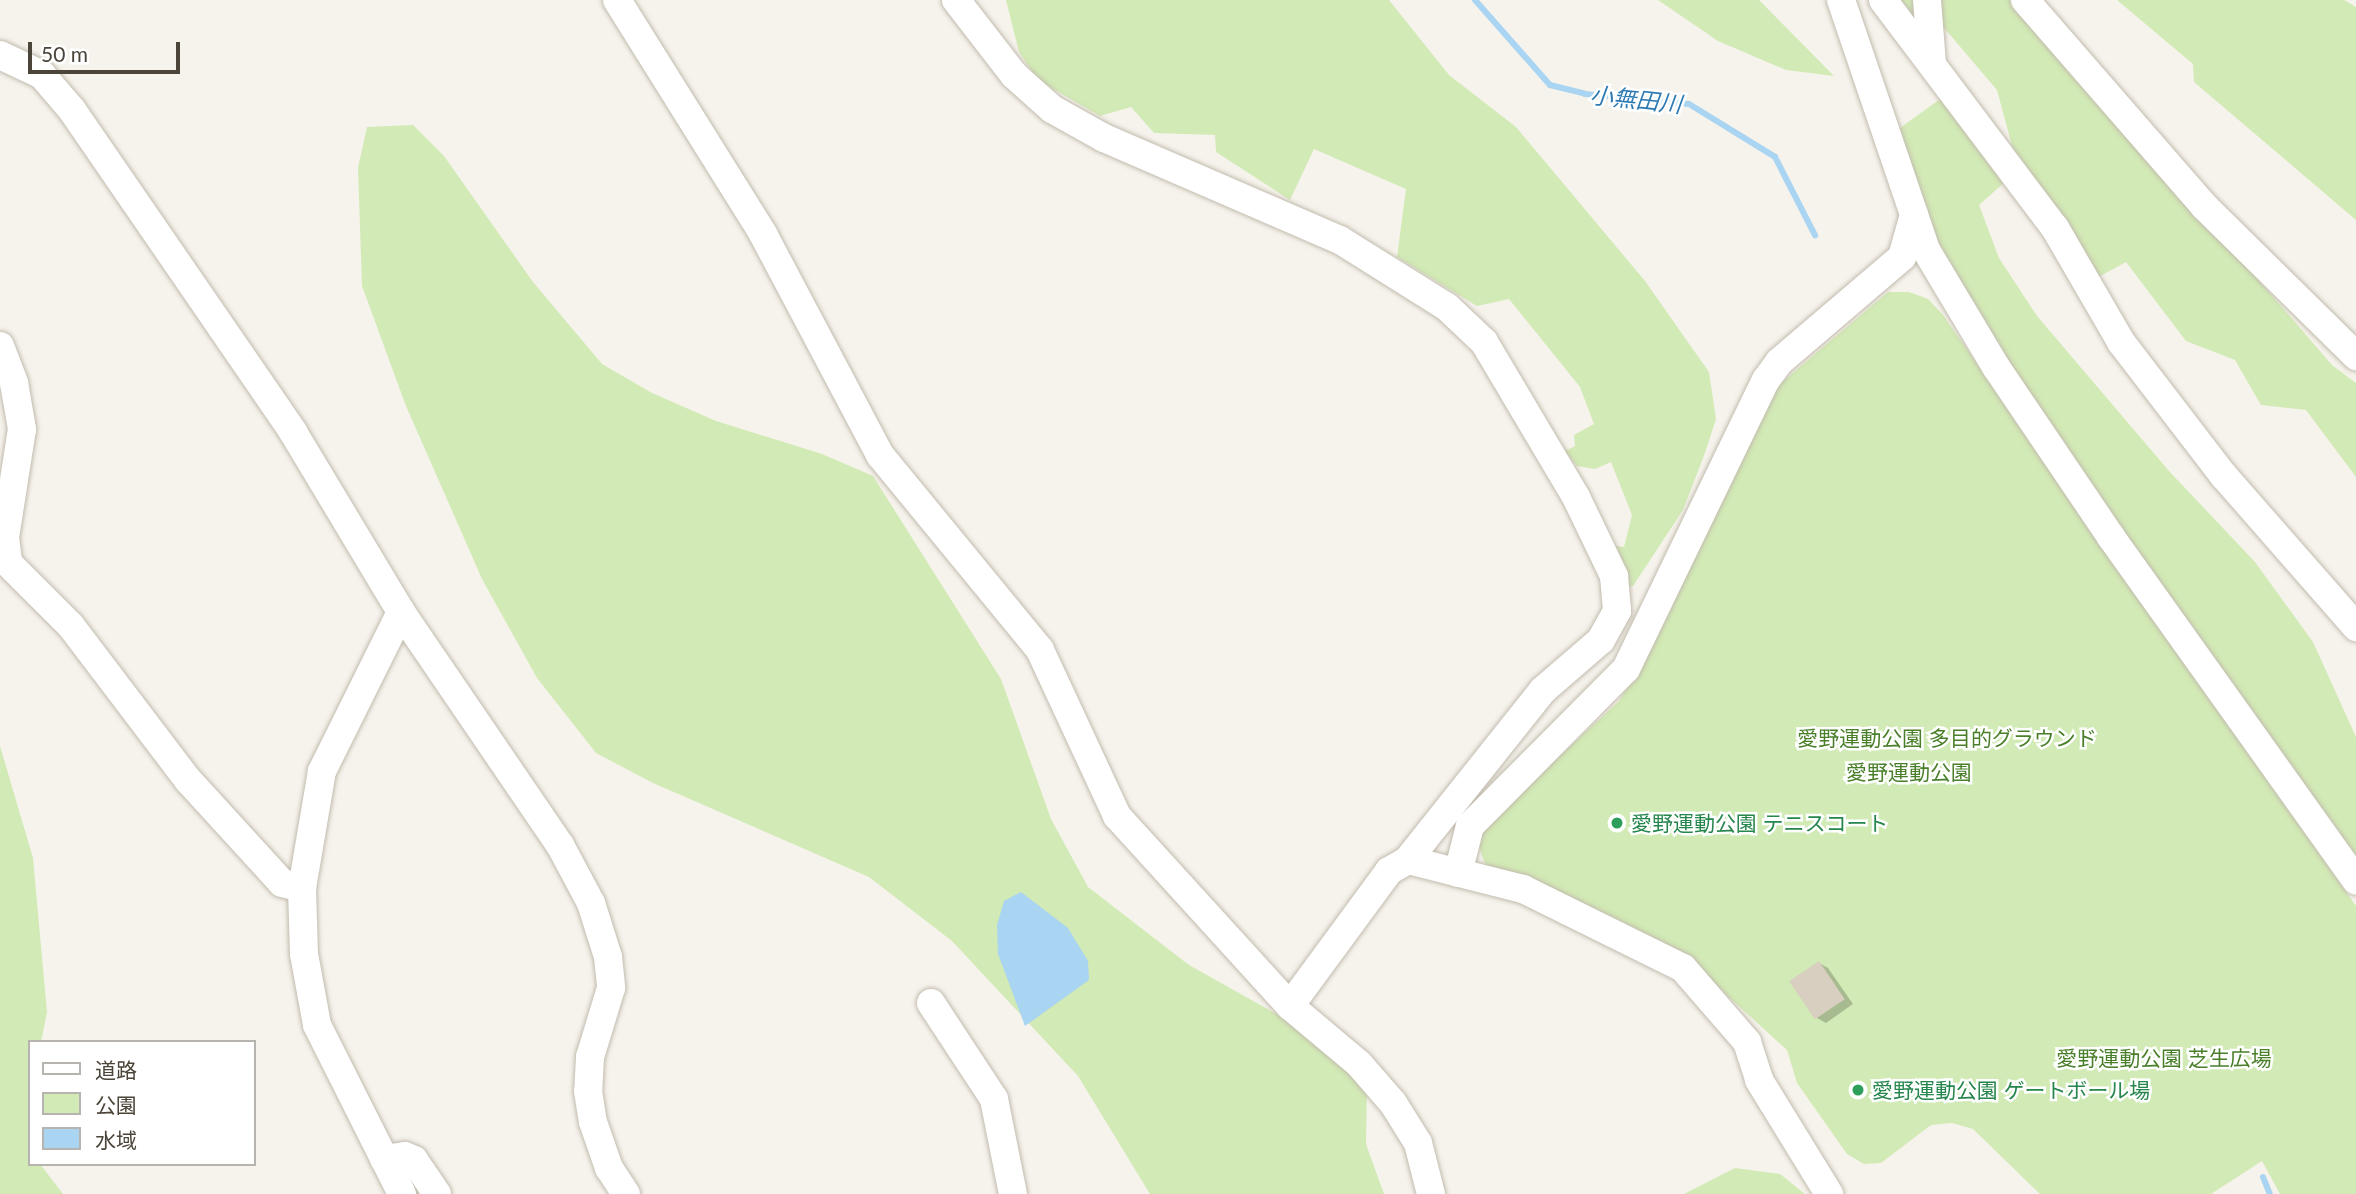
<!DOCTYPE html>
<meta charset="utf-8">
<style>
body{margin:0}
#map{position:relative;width:2356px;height:1194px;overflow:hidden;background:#f6f3ec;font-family:Lato,"Noto Sans JP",sans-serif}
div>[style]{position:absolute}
.green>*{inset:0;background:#d2eab5}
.water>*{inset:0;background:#a9d4f2}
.shadow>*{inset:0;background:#0003}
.stream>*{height:6px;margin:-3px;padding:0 3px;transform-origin:3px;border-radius:3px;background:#a9d4f2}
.building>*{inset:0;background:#d8cfc1;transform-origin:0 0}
.roads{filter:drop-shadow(0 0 2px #c2bbae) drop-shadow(0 0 2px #c2bbae)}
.minor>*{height:28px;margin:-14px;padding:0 14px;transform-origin:14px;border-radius:14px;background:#fff}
.dots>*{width:19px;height:19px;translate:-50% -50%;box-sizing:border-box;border:4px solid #fff;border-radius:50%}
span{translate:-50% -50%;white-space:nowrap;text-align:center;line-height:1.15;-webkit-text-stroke:5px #fff;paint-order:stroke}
.park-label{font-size:21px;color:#4a7f2a}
.leisure-label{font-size:21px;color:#27864d}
.left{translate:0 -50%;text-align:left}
.water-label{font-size:23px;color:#2e7ab2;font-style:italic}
.legend{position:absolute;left:28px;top:1040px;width:228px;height:126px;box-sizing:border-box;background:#fff;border:2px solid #b7b4b0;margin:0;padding:9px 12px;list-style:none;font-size:21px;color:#4b4439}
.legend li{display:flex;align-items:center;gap:14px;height:35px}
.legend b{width:35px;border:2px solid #b7b4b0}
.scale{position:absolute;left:28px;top:42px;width:152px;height:32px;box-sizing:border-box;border:4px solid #4b4439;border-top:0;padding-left:9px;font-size:21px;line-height:24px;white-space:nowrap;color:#4b4439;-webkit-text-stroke:5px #fff;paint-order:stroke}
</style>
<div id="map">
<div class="green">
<div style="clip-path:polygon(1006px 0,1389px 0,1449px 75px,1516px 127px,1645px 281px,1709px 372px,1716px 419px,1705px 453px,1683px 510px,1633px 586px,1622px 589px,1609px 545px,1624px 547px,1632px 515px,1611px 462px,1595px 469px,1577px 466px,1565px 451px,1575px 446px,1574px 435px,1594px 424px,1580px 387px,1509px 299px,1477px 306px,1397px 257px,1406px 189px,1314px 149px,1290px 200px,1216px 152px,1215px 135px,1154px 133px,1131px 107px,1100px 116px,1038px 80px,1019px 52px)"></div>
<div style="clip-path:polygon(1658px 0,1759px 0,1834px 76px,1786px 70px,1718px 41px)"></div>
<div style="clip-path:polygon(1901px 0,2016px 0,2332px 365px,2356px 383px,2356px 477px,2306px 410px,2261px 405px,2235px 360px,2186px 341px,2126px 262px,2095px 279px,2018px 168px,1997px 90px,1945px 29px,1914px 16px)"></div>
<div style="clip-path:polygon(2117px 0,2344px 0,2356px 7px,2356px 220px,2194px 82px,2193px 64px)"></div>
<div style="clip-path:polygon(1943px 97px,2005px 182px,1979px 205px,1999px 258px,2037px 316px,2169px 471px,2255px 562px,2313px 642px,2356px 737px,2356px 869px,1948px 276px,1893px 133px)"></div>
<div style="clip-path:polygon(413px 125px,444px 156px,533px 282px,602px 364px,652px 393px,716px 421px,822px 454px,873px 476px,1001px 679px,1051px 819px,1088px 887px,1189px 965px,1330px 1044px,1367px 1080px,1366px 1144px,1384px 1194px,1150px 1194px,1078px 1076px,952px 941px,869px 877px,653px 783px,596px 753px,537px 678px,482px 579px,406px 406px,362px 286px,358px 168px,367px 127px)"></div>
<div style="clip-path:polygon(1888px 292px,1909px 292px,1928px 299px,1943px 315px,2356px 906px,2356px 1194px,2280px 1194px,2262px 1161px,2211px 1194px,2040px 1194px,1973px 1129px,1952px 1123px,1931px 1125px,1881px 1163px,1864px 1164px,1847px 1154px,1797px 1083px,1787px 1050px,1675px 948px,1489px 870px,1483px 859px,1478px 843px,1480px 830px,1619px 701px,1635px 675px,1774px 389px)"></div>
<div style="clip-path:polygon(0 746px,33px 858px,47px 1012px,41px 1042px,30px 1042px,30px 1164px,40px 1164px,63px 1194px,0 1194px)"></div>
<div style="clip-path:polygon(1735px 1168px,1780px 1174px,1805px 1194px,1684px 1194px)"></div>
</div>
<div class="water">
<div style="clip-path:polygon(1021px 892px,1068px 928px,1088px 961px,1089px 980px,1025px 1026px,998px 954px,997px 925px,1004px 901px)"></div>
</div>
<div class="shadow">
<div style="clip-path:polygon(1819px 963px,1828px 968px,1853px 1004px,1826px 1023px,1817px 1018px,1791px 982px)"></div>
</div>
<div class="stream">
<div style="left:1475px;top:0;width:113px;rotate:48.6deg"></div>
<div style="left:1550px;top:85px;width:36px;rotate:14deg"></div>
<div style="left:1585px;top:94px;width:104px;rotate:5.5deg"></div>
<div style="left:1689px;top:104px;width:101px;rotate:31.6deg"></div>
<div style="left:1775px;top:157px;width:88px;rotate:62.9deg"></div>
<div style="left:2263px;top:1177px;width:18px;rotate:68deg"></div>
</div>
<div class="building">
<div style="left:1819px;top:961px;width:46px;height:36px;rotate:56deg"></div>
</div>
<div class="roads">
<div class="minor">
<div style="left:617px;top:0;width:276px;rotate:58deg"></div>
<div style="left:763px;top:234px;width:250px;rotate:62.1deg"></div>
<div style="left:880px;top:455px;width:252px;rotate:50.6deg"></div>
<div style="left:1040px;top:650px;width:183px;rotate:65.1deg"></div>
<div style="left:1117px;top:816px;width:257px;rotate:47.7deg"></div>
<div style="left:1290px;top:1006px;width:90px;rotate:40deg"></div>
<div style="left:1359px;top:1064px;width:52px;rotate:48.9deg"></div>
<div style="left:1393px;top:1103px;width:47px;rotate:58deg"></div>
<div style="left:1418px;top:1143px;width:53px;rotate:75.7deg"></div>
<div style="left:956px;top:0;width:95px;rotate:52.3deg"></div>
<div style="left:1014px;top:75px;width:51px;rotate:41.8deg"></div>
<div style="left:1052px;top:109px;width:60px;rotate:29.1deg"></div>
<div style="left:1104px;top:138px;width:257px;rotate:23.4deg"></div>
<div style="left:1340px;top:240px;width:126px;rotate:32.1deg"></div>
<div style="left:1447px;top:307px;width:51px;rotate:43.4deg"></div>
<div style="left:1484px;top:342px;width:180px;rotate:59.3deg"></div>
<div style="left:1576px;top:497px;width:88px;rotate:64.3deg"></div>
<div style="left:1614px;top:576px;width:35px;rotate:85deg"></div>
<div style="left:1617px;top:611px;width:33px;rotate:119deg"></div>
<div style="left:1601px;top:640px;width:77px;rotate:139.2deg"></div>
<div style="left:1543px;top:690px;width:217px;rotate:128.5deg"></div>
<div style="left:1408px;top:860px;width:22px;rotate:150deg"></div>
<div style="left:1389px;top:871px;width:167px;rotate:126.3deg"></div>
<div style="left:1841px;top:0;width:264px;rotate:71.2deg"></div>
<div style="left:1926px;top:250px;width:136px;rotate:59.1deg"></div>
<div style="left:1996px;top:367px;width:205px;rotate:55.9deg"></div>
<div style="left:2111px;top:537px;width:422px;rotate:54.5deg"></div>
<div style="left:1883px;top:0;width:286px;rotate:53deg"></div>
<div style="left:2055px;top:228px;width:132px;rotate:59.9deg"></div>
<div style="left:2121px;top:342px;width:169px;rotate:52.5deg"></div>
<div style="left:2224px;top:476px;width:201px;rotate:48.8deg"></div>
<div style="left:1927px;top:0;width:63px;rotate:85.5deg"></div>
<div style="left:2025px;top:0;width:273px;rotate:49deg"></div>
<div style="left:2204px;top:206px;width:214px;rotate:44.6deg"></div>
<div style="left:0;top:55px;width:47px;rotate:25.5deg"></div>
<div style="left:42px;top:75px;width:46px;rotate:49.4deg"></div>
<div style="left:72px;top:110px;width:391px;rotate:55.5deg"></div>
<div style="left:293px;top:432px;width:210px;rotate:59deg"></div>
<div style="left:401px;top:612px;width:282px;rotate:55.7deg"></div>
<div style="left:560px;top:845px;width:66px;rotate:61.9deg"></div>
<div style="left:591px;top:903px;width:57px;rotate:72.5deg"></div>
<div style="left:608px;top:957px;width:31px;rotate:84deg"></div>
<div style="left:611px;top:988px;width:72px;rotate:106.9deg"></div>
<div style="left:590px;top:1057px;width:34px;rotate:93deg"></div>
<div style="left:588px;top:1091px;width:31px;rotate:81deg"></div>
<div style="left:593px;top:1122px;width:49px;rotate:70.8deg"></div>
<div style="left:609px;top:1168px;width:31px;rotate:57deg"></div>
<div style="left:0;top:346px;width:40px;rotate:69deg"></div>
<div style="left:14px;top:383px;width:47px;rotate:80.1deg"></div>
<div style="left:22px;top:429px;width:109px;rotate:98.9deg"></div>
<div style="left:5px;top:537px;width:26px;rotate:83deg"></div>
<div style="left:8px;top:563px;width:89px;rotate:45deg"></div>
<div style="left:71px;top:626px;width:193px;rotate:52.8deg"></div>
<div style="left:188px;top:780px;width:139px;rotate:47.6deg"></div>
<div style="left:282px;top:883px;width:21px;rotate:14deg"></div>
<div style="left:401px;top:612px;width:178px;rotate:116.4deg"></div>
<div style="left:322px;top:771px;width:119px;rotate:99.7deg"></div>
<div style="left:302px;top:888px;width:66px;rotate:88.3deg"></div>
<div style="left:304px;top:954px;width:72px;rotate:79.6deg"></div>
<div style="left:317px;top:1025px;width:189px;rotate:63.3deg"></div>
<div style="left:1408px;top:860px;width:119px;rotate:14.2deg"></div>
<div style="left:1523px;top:889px;width:178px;rotate:26.3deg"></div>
<div style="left:1683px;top:968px;width:98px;rotate:49.1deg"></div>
<div style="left:1747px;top:1042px;width:40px;rotate:72deg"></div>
<div style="left:1759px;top:1080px;width:134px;rotate:58.4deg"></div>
<div style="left:1458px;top:873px;width:49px;rotate:-75.7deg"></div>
<div style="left:1470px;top:826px;width:221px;rotate:-45.2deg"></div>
<div style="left:1626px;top:669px;width:321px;rotate:-64.2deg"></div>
<div style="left:1766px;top:380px;width:22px;rotate:-54deg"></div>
<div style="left:1779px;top:362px;width:162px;rotate:-40.5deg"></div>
<div style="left:1902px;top:257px;width:44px;rotate:-74.1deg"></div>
<div style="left:931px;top:1003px;width:115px;rotate:56.7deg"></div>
<div style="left:994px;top:1099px;width:97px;rotate:78.7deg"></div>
<div style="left:384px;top:1159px;width:21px;rotate:-8deg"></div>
<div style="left:405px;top:1156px;width:10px;rotate:24deg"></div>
<div style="left:414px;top:1160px;width:41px;rotate:55.9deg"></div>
</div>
</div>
<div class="dots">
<div style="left:1617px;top:823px;background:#2e9e5b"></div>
<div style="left:1858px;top:1090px;background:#2e9e5b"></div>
</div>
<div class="park-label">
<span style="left:1947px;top:738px">愛野運動公園 多目的グラウンド</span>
<span style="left:1909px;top:772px">愛野運動公園</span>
<span style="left:2164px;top:1058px">愛野運動公園 芝生広場</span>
</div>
<div class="leisure-label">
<span class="left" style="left:1631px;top:823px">愛野運動公園 テニスコート</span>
<span class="left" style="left:1872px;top:1090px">愛野運動公園 ゲートボール場</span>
</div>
<div class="water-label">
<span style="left:1636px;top:99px;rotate:6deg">小無田川</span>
</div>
<ul class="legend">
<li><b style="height:9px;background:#fff"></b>道路</li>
<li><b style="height:19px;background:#d2eab5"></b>公園</li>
<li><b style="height:19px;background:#a9d4f2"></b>水域</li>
</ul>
<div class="scale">50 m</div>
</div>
